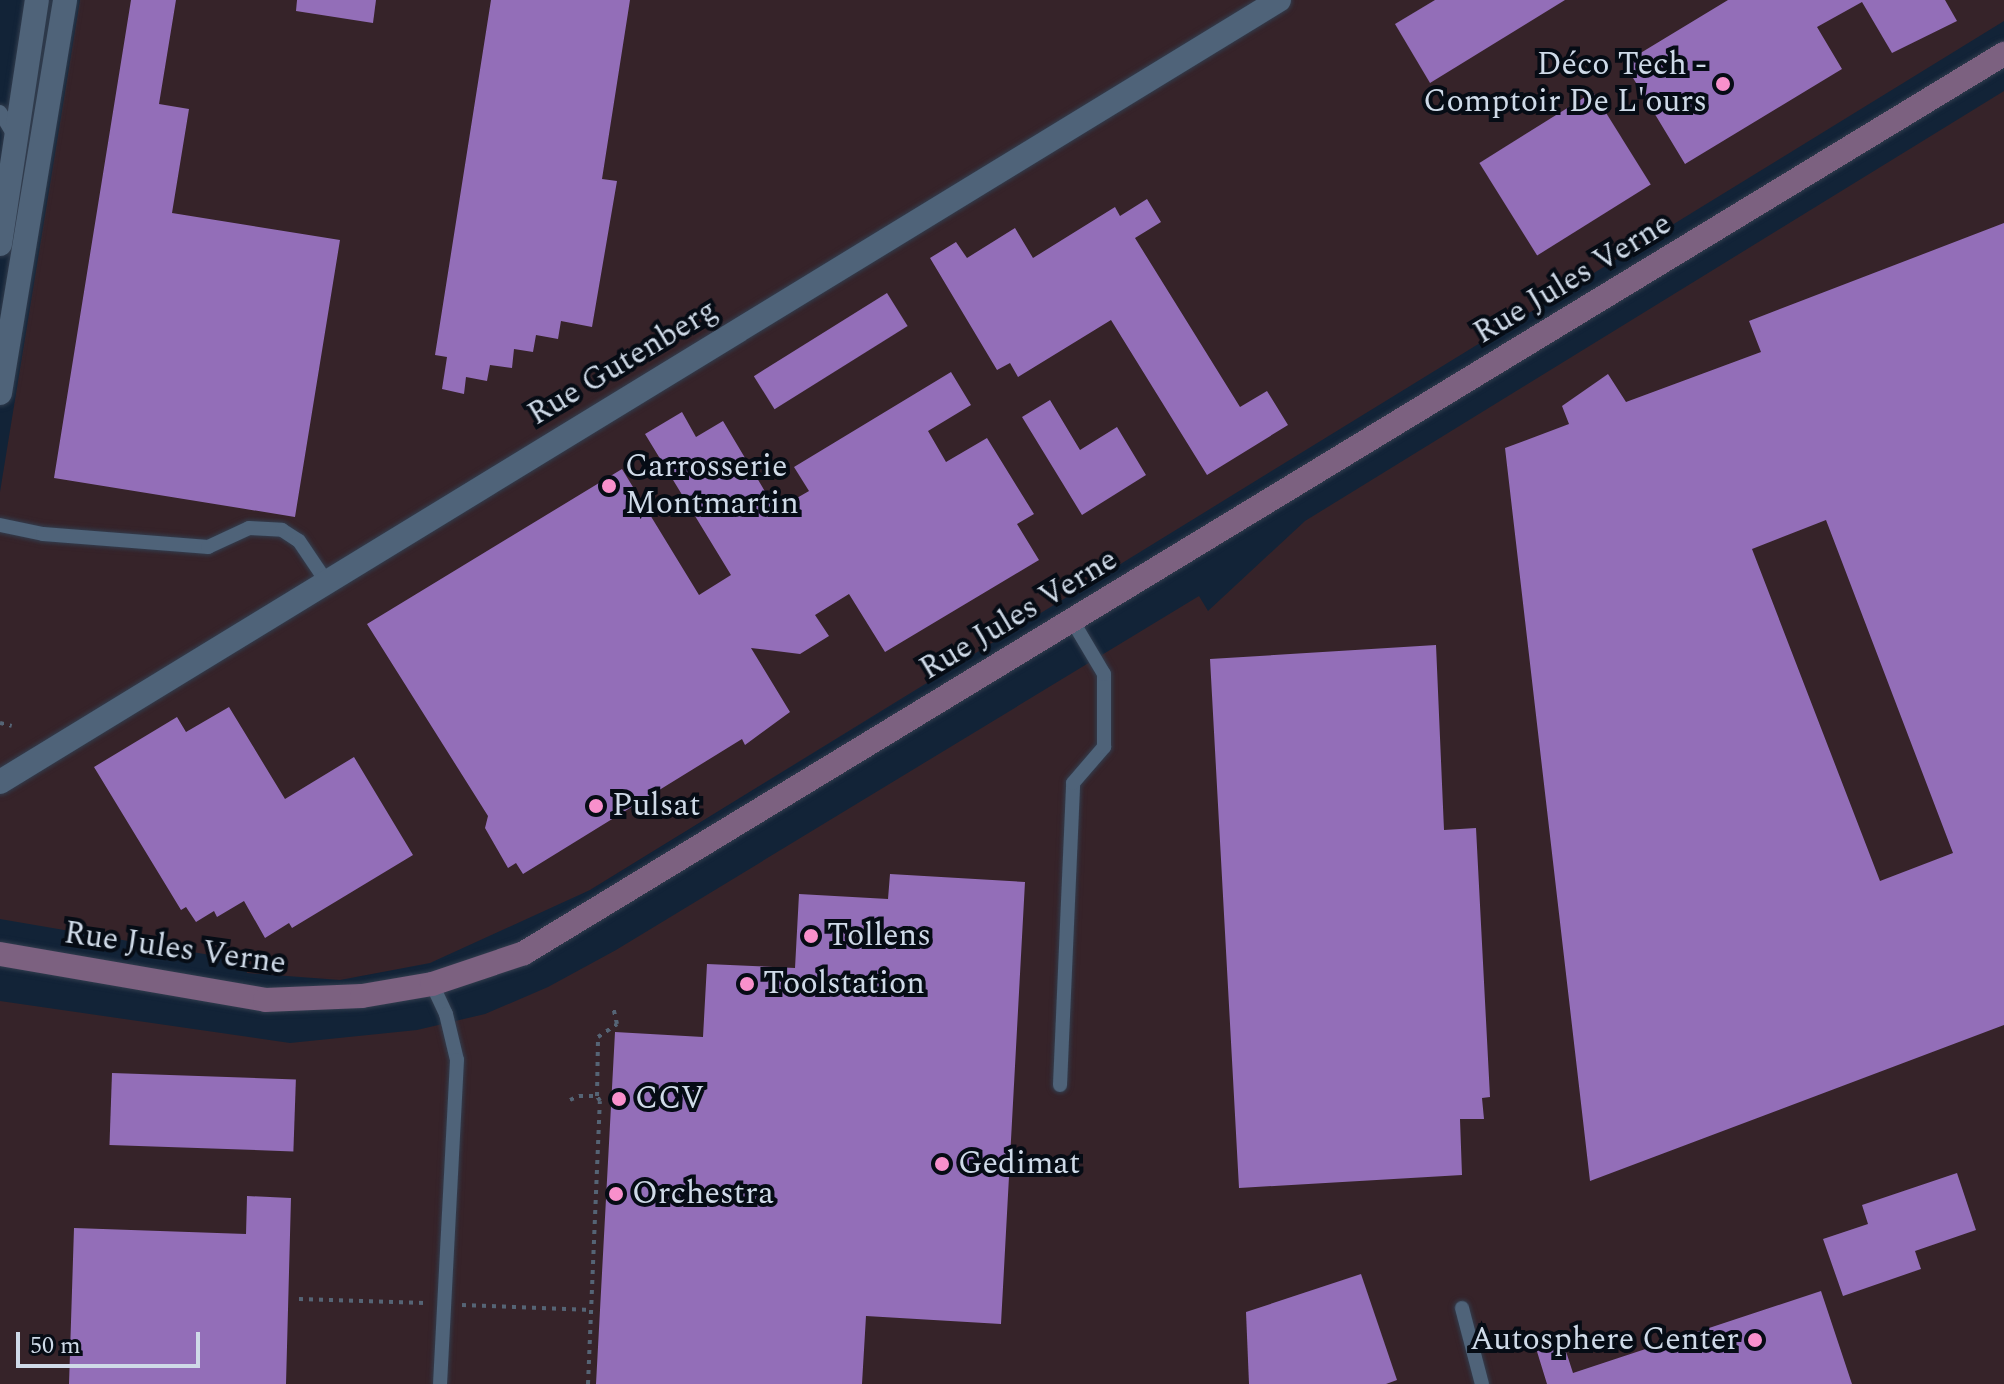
<!DOCTYPE html>
<meta charset="utf-8">
<style>
body{margin:0}
#map{position:relative;width:2004px;height:1384px;overflow:hidden;background:#122337;font-family:Spectral,serif}
div>[style]{position:absolute}
.industrial>*{inset:0;background:#362329}
.building>*{inset:0;background:#936eb8;transform-origin:0 0}
.path>*{height:4px;margin-top:-2px;transform-origin:0;background:repeating-linear-gradient(90deg,#556475 0 4px,transparent 0 10px)}
.roads{filter:drop-shadow(0 0 2px #323d4e) drop-shadow(0 0 2px #323d4e)}
.lane>*{height:14px;margin:-7px;padding:0 7px;transform-origin:7px;border-radius:7px;background:#4f6379}
.street>*{height:24px;margin:-12px;padding:0 12px;transform-origin:12px;border-radius:12px;background:#4f6379}
.secondary>*{height:24px;margin:-12px;padding:0 12px;transform-origin:12px;border-radius:12px;background:#7c6180}
.dots>*{width:22px;height:22px;translate:-50% -50%;box-sizing:border-box;border:4px solid #060c15;border-radius:50%}
span{translate:-50% -50%;white-space:nowrap;text-align:center;line-height:1.15;-webkit-text-stroke:8px #060c15;paint-order:stroke}
.poi-label{font-size:32px;color:#cfdae8}
.right{translate:-100% -50%;text-align:right}
.left{translate:0 -50%;text-align:left}
.street-label{font-size:32px;color:#cfdae8}
.scale{position:absolute;left:16px;top:1332px;width:184px;height:36px;box-sizing:border-box;border:4px solid #cfdae8;border-top:0;padding-left:10px;font-size:24px;line-height:28px;white-space:nowrap;color:#cfdae8;-webkit-text-stroke:6px #060c15;paint-order:stroke}
</style>
<div id="map">
<div class="industrial">
<div style="clip-path:polygon(80px 0,2004px 0,2004px 21px,590px 890px,430px 963px,340px 980px,247px 973px,245px 961px,0 919px,0 492px)"></div>
<div style="clip-path:polygon(2004px 91px,2004px 1384px,0 1384px,0 1001px,290px 1043px,417px 1030px,485px 1014px,548px 987px,616px 950px,1199px 596px,1208px 611px,1305px 521px)"></div>
</div>
<div class="building">
<div style="clip-path:polygon(131px 0,176px 0,159px 104px,189px 109px,172px 213px,340px 240px,295px 517px,54px 478px)"></div>
<div style="clip-path:polygon(297px 0,376px 0,373px 23px,296px 11px)"></div>
<div style="clip-path:polygon(491px 0,630px 0,602px 179px,617px 181px,592px 327px,561px 321px,558px 339px,536px 335px,533px 352px,514px 349px,512px 368px,490px 365px,487px 381px,466px 377px,464px 394px,442px 389px,447px 357px,435px 355px)"></div>
<div style="clip-path:polygon(1435px 0,1565px 0,1430px 83px,1395px 24px)"></div>
<div style="clip-path:polygon(1728px 0,1945px 0,1957px 21px,1892px 53px,1862px 2px,1817px 27px,1842px 69px,1685px 164px,1624px 63px)"></div>
<div style="left:1593px;top:92px;width:109px;height:134px;rotate:58deg"></div>
<div style="clip-path:polygon(1147px 199px,1161px 222px,1135px 238px,1240px 407px,1267px 391px,1288px 425px,1207px 475px,1111px 320px,1018px 377px,1010px 363px,997px 370px,930px 258px,956px 242px,967px 258px,1015px 228px,1033px 258px,1115px 207px,1120px 216px)"></div>
<div style="clip-path:polygon(evenodd,2004px 223px,2004px 1025px,1590px 1181px,1505px 448px,1569px 424px,1562px 406px,1608px 374px,1626px 402px,1761px 352px,1749px 321px,2004px 223px,1826px 520px,1953px 853px,1880px 881px,1752px 549px,1826px 520px)"></div>
<div style="left:887px;top:293px;width:39px;height:157px;rotate:58deg"></div>
<div style="clip-path:polygon(951px 372px,971px 405px,928px 431px,946px 462px,987px 438px,1034px 514px,1017px 524px,1039px 560px,885px 652px,849px 594px,815px 615px,829px 636px,800px 654px,751px 648px,790px 712px,745px 745px,742px 739px,523px 874px,516px 863px,508px 868px,485px 828px,488px 816px,367px 624px,622px 469px,699px 595px,731px 575px,645px 434px,682px 412px,696px 437px,723px 421px,776px 510px,809px 491px,794px 467px)"></div>
<div style="clip-path:polygon(1050px 400px,1080px 450px,1117px 427px,1146px 475px,1082px 515px,1022px 417px)"></div>
<div style="clip-path:polygon(1436px 645px,1444px 830px,1476px 828px,1490px 1097px,1482px 1098px,1484px 1119px,1460px 1119px,1462px 1175px,1239px 1188px,1210px 659px)"></div>
<div style="clip-path:polygon(229px 707px,285px 799px,354px 757px,413px 855px,292px 928px,289px 923px,265px 938px,244px 901px,217px 917px,214px 911px,196px 922px,186px 907px,181px 910px,94px 767px,177px 717px,186px 732px)"></div>
<div style="clip-path:polygon(890px 874px,1025px 882px,1001px 1324px,866px 1316px,862px 1384px,596px 1384px,615px 1032px,703px 1037px,707px 964px,795px 968px,799px 894px,888px 899px)"></div>
<div style="left:112px;top:1073px;width:184px;height:72px;rotate:2deg"></div>
<div style="clip-path:polygon(1957px 1173px,1976px 1230px,1915px 1251px,1921px 1269px,1843px 1296px,1823px 1239px,1868px 1224px,1862px 1205px)"></div>
<div style="clip-path:polygon(247px 1196px,291px 1198px,286px 1384px,69px 1384px,74px 1228px,246px 1234px)"></div>
<div style="clip-path:polygon(1361px 1274px,1397px 1380px,1386px 1384px,1249px 1384px,1246px 1312px)"></div>
<div style="clip-path:polygon(1821px 1291px,1852px 1384px,1547px 1384px,1535px 1345px,1561px 1336px,1573px 1373px)"></div>
</div>
<div class="path">
<div style="left:0;top:723px;width:12px;rotate:14deg"></div>
<div style="left:570px;top:1100px;width:10px;rotate:-24deg"></div>
<div style="left:579px;top:1096px;width:18px"></div>
<div style="left:597px;top:1096px;width:59px;rotate:-89deg"></div>
<div style="left:598px;top:1037px;width:23px;rotate:-34deg"></div>
<div style="left:617px;top:1024px;width:17px;rotate:-103deg"></div>
<div style="left:299px;top:1299px;width:126px;rotate:1.8deg"></div>
<div style="left:462px;top:1305px;width:130px;rotate:2.2deg"></div>
<div style="left:588px;top:1384px;width:283px;rotate:-87.6deg"></div>
<div style="left:600px;top:1101px;width:6px;rotate:-121deg"></div>
</div>
<div class="roads">
<div class="lane">
<div style="left:0;top:112px;width:31px;rotate:59deg"></div>
<div style="left:0;top:525px;width:44px;rotate:11.8deg"></div>
<div style="left:43px;top:534px;width:166px;rotate:4.5deg"></div>
<div style="left:208px;top:547px;width:45px;rotate:-24.9deg"></div>
<div style="left:249px;top:528px;width:33px;rotate:3deg"></div>
<div style="left:282px;top:530px;width:20px;rotate:33deg"></div>
<div style="left:299px;top:541px;width:48px;rotate:56deg"></div>
<div style="left:432px;top:984px;width:33px;rotate:65deg"></div>
<div style="left:446px;top:1014px;width:47px;rotate:76.6deg"></div>
<div style="left:457px;top:1060px;width:324px;rotate:93deg"></div>
<div style="left:1060px;top:1085px;width:302px;rotate:-87.5deg"></div>
<div style="left:1073px;top:783px;width:48px;rotate:-49.3deg"></div>
<div style="left:1104px;top:747px;width:73px;rotate:-90deg"></div>
<div style="left:1104px;top:674px;width:63px;rotate:-120.7deg"></div>
<div style="left:1462px;top:1308px;width:79px;rotate:75.3deg"></div>
</div>
<div class="street">
<div style="left:0;top:244px;width:247px;rotate:-81.4deg"></div>
<div style="left:0;top:393px;width:398px;rotate:-80.6deg"></div>
<div style="left:0;top:782px;width:1499px;rotate:-31.44deg"></div>
</div>
<div class="secondary">
<div style="left:0;top:954px;width:269px;rotate:9.8deg"></div>
<div style="left:265px;top:1000px;width:97px;rotate:-2.4deg"></div>
<div style="left:362px;top:996px;width:71px;rotate:-9.7deg"></div>
<div style="left:432px;top:984px;width:97px;rotate:-18.6deg"></div>
<div style="left:524px;top:953px;width:1732px;rotate:-31.28deg"></div>
</div>
</div>
<div class="dots">
<div style="left:1723px;top:84px;background:#f890cc"></div>
<div style="left:609px;top:486px;background:#f890cc"></div>
<div style="left:596px;top:806px;background:#f890cc"></div>
<div style="left:811px;top:936px;background:#f890cc"></div>
<div style="left:747px;top:984px;background:#f890cc"></div>
<div style="left:619px;top:1099px;background:#f890cc"></div>
<div style="left:942px;top:1164px;background:#f890cc"></div>
<div style="left:616px;top:1194px;background:#f890cc"></div>
<div style="left:1755px;top:1340px;background:#f890cc"></div>
</div>
<div class="poi-label">
<span class="right" style="left:1707px;top:84px">Déco Tech -<br>Comptoir De L'ours</span>
<span class="left" style="left:625px;top:486px">Carrosserie<br>Montmartin</span>
<span class="left" style="left:612px;top:806px">Pulsat</span>
<span class="left" style="left:827px;top:936px">Tollens</span>
<span class="left" style="left:763px;top:984px">Toolstation</span>
<span class="left" style="left:635px;top:1099px">CCV</span>
<span class="left" style="left:958px;top:1164px">Gedimat</span>
<span class="left" style="left:632px;top:1194px">Orchestra</span>
<span class="right" style="left:1739px;top:1340px">Autosphere Center</span>
</div>
<div class="street-label">
<span style="left:1573px;top:279px;rotate:-31deg">Rue Jules Verne</span>
<span style="left:623px;top:363px;rotate:-31deg">Rue Gutenberg</span>
<span style="left:1019px;top:615px;rotate:-31deg">Rue Jules Verne</span>
<span style="left:175px;top:949px;rotate:8deg">Rue Jules Verne</span>
</div>
<div class="scale">50 m</div>
</div>
